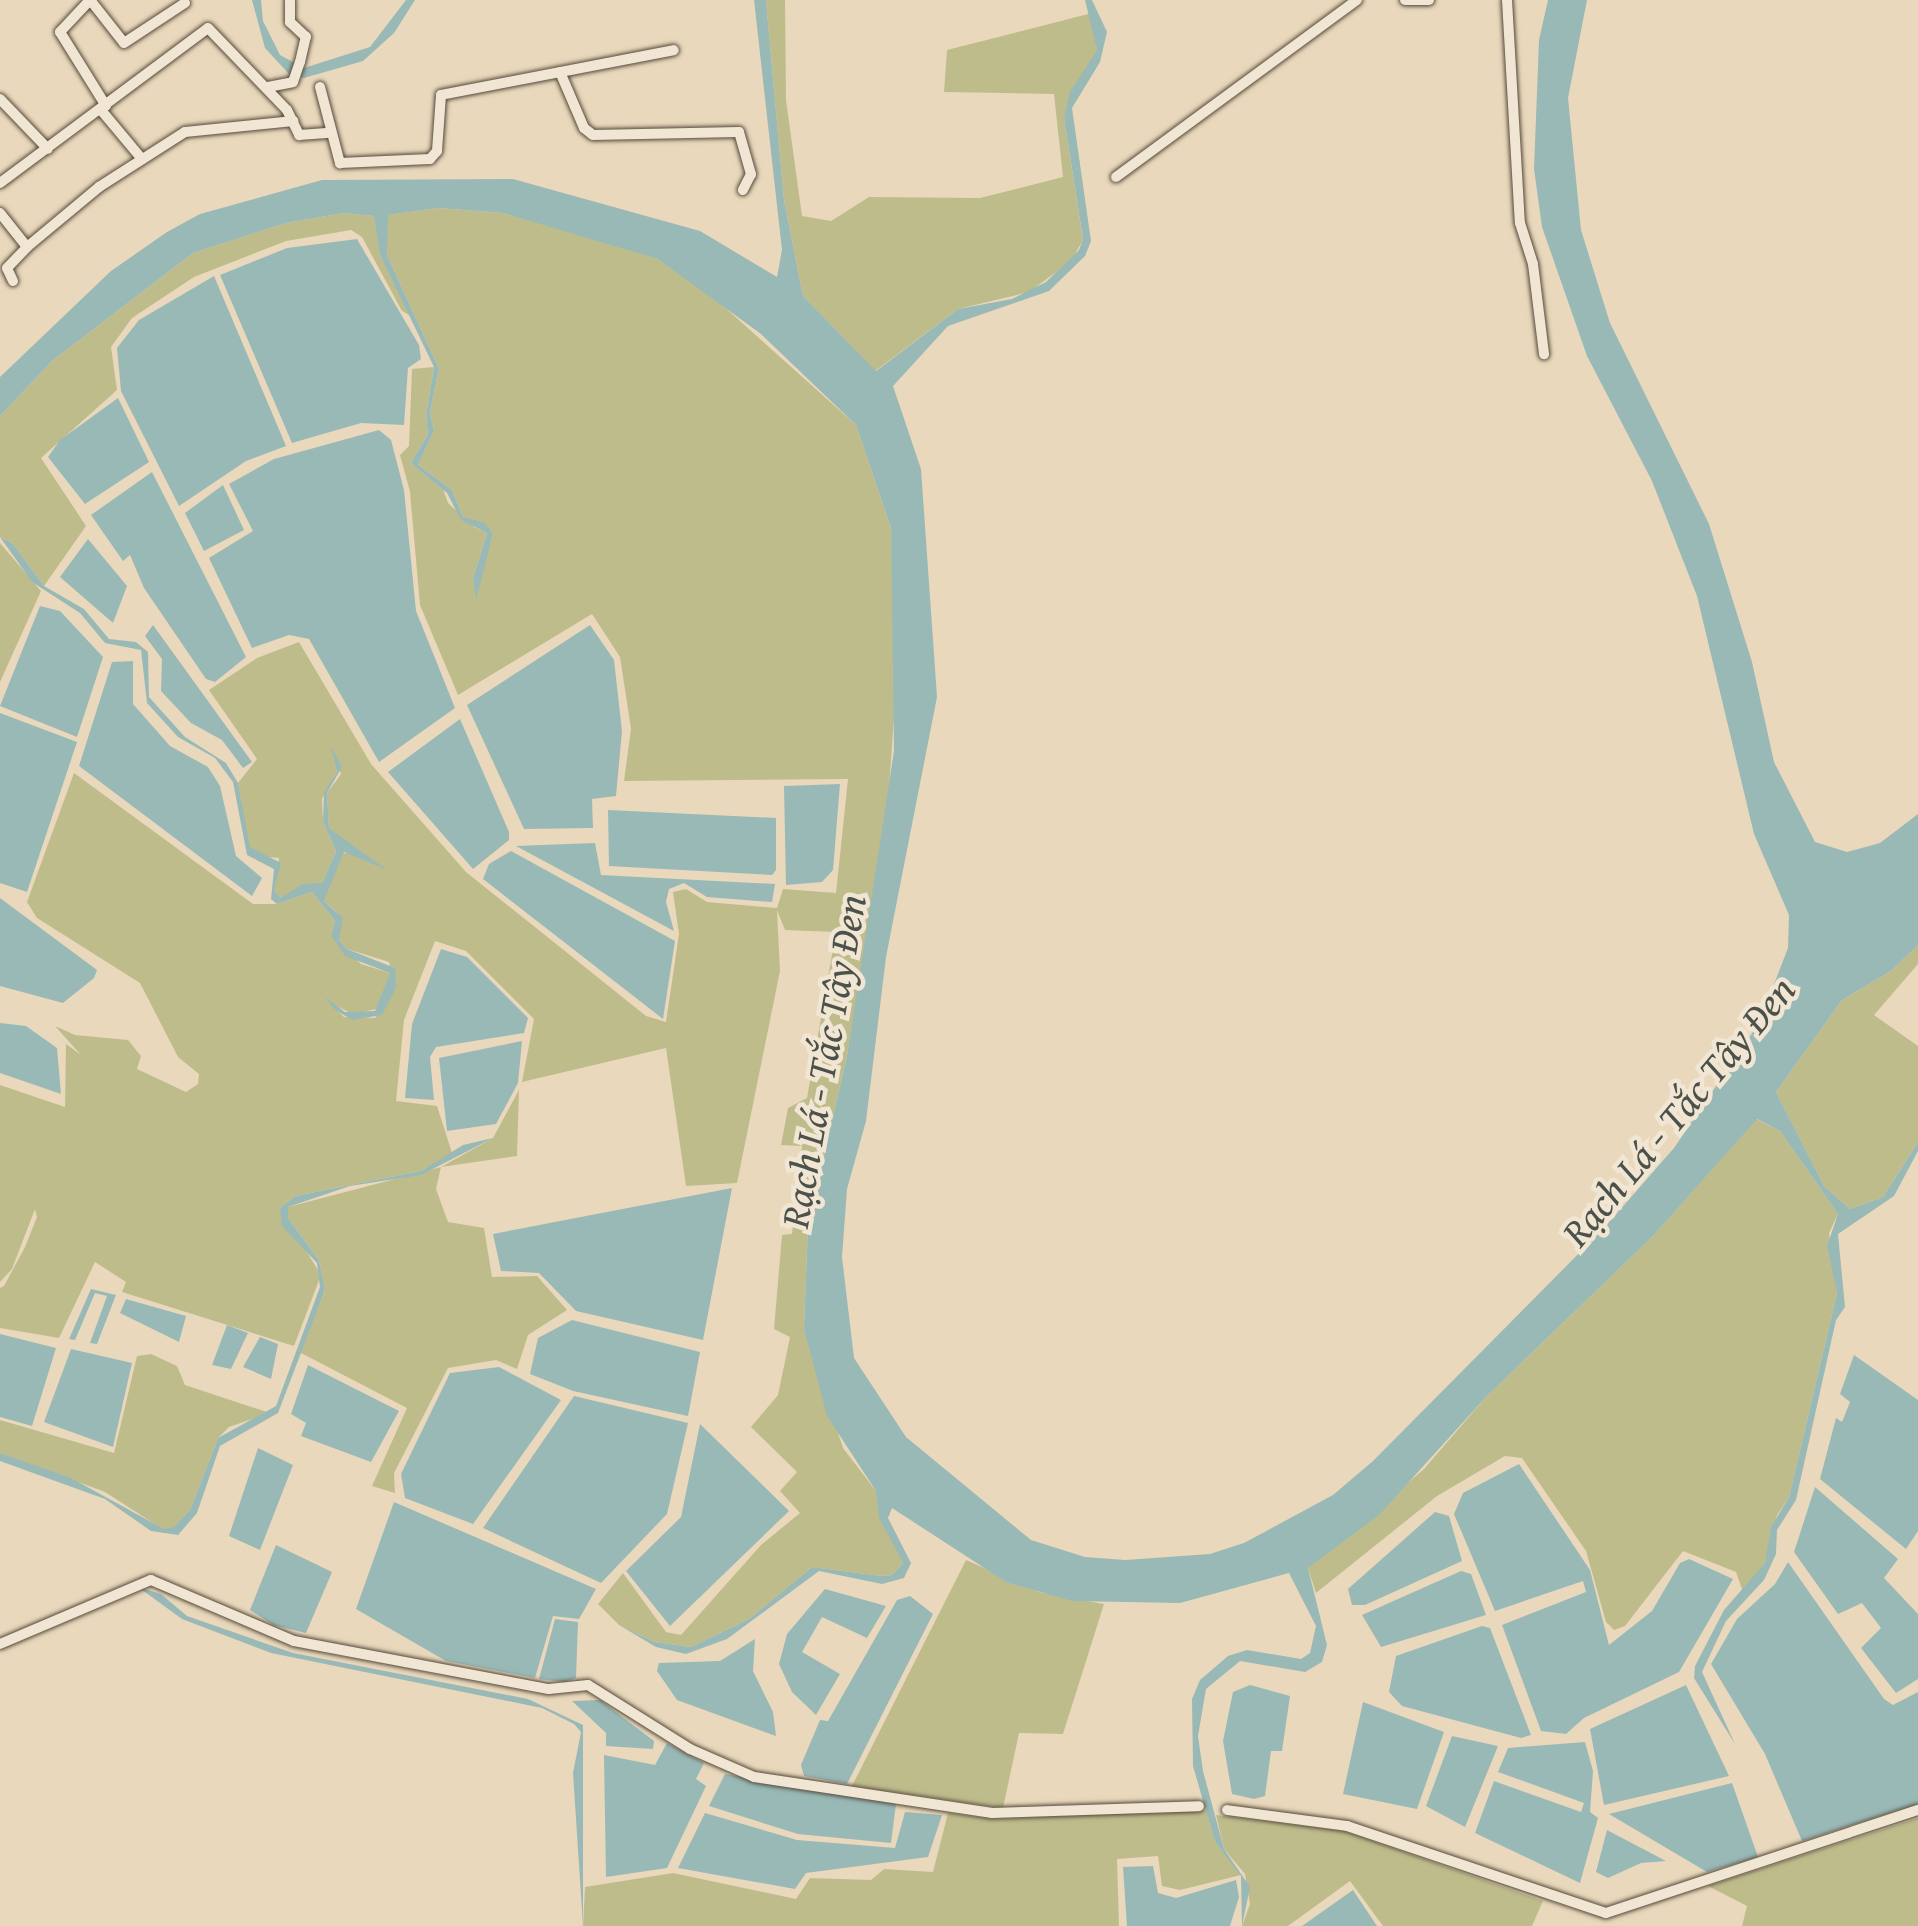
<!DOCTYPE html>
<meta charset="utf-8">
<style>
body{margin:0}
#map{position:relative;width:1918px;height:1926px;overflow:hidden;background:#ead8bc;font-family:"Gentium Book Plus",serif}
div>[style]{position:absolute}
.green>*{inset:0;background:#bfbc8c}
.water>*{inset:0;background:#99b9b7}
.roads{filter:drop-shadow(0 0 2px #544a3b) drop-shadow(0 0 2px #544a3b)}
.minor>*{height:10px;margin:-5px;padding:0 5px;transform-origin:5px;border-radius:5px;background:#f1e6d3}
span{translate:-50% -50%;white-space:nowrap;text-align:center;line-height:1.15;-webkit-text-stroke:9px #f1e6d3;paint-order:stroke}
.water-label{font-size:40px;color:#4c524a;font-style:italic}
</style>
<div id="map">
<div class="green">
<div style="clip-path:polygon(766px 0,785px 0,786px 100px,802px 216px,831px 221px,869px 197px,980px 198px,1063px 177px,1054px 94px,944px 92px,947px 50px,1092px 13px,1097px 50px,1064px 118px,1083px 240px,1071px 261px,1029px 292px,958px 309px,875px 371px,803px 296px,784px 200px)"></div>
<div style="clip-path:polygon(438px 208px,503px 213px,597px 239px,658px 259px,702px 287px,856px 425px,891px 528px,897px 675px,887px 817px,847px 1056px,808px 1225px,804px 1329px,843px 1448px,876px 1491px,903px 1563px,892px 1575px,881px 1576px,812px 1567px,749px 1619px,691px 1647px,654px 1642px,619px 1625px,598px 1604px,623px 1573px,666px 1632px,681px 1635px,761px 1545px,800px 1513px,780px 1491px,797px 1472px,751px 1427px,778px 1395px,790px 1337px,774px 1329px,782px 1235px,792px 1234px,802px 1146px,781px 1145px,788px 1108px,807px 1098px,836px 932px,785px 930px,777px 910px,780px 971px,737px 1183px,686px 1186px,666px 1048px,522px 1082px,534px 1019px,466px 951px,435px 941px,404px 1020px,396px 1101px,437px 1106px,452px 1153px,421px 1171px,295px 1196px,280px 1208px,321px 1275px,294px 1346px,122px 1292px,126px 1282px,95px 1262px,59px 1338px,0 1328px,0 1288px,4px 1286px,25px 1247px,37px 1217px,35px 1209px,12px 1269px,0 1282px,0 1085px,65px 1107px,66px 1044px,81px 1055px,55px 1026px,75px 1035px,128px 1040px,141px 1056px,137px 1069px,186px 1092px,198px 1084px,199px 1074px,178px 1057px,140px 983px,37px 918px,27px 902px,74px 773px,253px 904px,277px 904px,312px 892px,335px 921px,331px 935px,361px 964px,390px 973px,381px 1008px,353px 1014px,330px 1003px,344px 1017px,375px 1018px,396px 988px,389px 962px,347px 949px,339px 940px,337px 912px,324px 901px,339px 855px,349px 852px,374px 864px,329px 828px,327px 793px,341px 774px,334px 756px,337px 772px,322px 799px,323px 822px,336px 851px,322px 883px,281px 898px,274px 890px,279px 858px,259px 856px,249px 847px,238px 783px,257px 759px,209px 690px,257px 658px,299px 642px,371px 764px,466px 872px,646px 1016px,666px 1022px,679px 934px,673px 892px,686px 889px,707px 902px,777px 908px,783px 889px,836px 893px,848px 779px,624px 781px,631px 729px,620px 657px,592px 614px,458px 695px,420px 605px,410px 492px,400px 455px,409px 446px,412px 369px,434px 367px,426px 415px,428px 434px,411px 463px,443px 489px,448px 503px,474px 527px,487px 533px,473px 578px,476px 595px,493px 534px,463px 517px,452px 490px,418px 465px,434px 431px,430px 412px,439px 369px,387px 255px,384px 232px,387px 215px)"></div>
<div style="clip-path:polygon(344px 213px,375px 216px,380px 255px,411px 316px,402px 311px,362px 237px,351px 230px,286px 241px,194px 277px,132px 318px,111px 347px,117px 390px,41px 458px,86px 526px,44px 586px,13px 544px,0 537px,0 416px,52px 361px,193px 253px,286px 223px)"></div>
<div style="clip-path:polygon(0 543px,41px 591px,0 682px)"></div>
<div style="clip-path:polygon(1918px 945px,1918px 964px,1874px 1015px,1918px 1046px,1918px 1142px,1883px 1197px,1850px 1209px,1824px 1186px,1776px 1092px,1842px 1000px,1891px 971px)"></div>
<div style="clip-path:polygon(519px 1090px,517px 1156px,441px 1167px,436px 1189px,448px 1222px,484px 1228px,492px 1277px,537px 1276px,567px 1310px,528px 1335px,517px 1369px,496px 1360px,448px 1368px,394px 1473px,395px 1493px,372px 1486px,407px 1408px,299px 1352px,325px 1291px,319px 1260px,288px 1218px,288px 1207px,441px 1167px,493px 1138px)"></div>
<div style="clip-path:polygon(1756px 1119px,1780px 1131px,1838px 1214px,1829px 1233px,1837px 1293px,1789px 1497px,1777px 1515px,1765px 1563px,1743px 1592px,1736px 1572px,1683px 1551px,1625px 1626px,1614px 1630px,1606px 1622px,1586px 1551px,1522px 1458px,1505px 1456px,1437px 1496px,1316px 1593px,1308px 1568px,1424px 1469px,1486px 1397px,1652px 1237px)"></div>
<div style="clip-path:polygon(151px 1354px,177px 1366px,185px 1385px,270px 1413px,229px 1427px,218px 1438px,190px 1510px,174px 1528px,164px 1530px,105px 1492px,0 1453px,0 1420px,114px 1453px,137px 1356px)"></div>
<div style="clip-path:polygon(966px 1560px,1039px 1592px,1104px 1604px,1063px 1734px,1019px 1733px,1003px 1808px,852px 1786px)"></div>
<div style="clip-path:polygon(1206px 1810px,1215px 1842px,1241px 1875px,1180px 1890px,1162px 1886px,1158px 1856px,1117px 1859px,1119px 1926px,583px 1926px,585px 1887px,673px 1873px,796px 1899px,810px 1878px,871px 1880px,884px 1869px,933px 1872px,948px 1813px,992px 1819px)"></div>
<div style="clip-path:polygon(1216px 1815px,1344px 1831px,1543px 1901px,1532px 1926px,1383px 1926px,1350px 1881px,1288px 1926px,1242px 1926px,1250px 1904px,1245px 1874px,1224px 1849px)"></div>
<div style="clip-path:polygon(1918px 1818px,1918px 1926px,1742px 1926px,1747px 1906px,1708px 1886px)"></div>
</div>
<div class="water">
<div style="clip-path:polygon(252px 0,261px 0,263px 21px,280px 55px,304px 68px,370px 47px,406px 0,415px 0,394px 33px,363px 61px,304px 78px,289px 74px,265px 48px)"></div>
<div style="clip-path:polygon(754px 0,766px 0,784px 200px,803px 296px,876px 371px,958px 309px,1012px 299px,1046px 282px,1079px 250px,1083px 239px,1064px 118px,1070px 92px,1097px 50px,1085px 0,1092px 0,1107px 32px,1100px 62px,1072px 108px,1091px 241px,1085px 256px,1049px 291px,948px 326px,893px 386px,921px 469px,937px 697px,886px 957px,866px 1121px,847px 1189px,842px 1257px,854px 1358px,906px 1437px,1031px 1540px,1085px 1557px,1125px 1560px,1210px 1554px,1244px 1543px,1333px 1495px,1373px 1461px,1604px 1228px,1674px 1148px,1759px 1023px,1788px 948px,1789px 915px,1754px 834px,1697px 596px,1652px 481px,1587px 356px,1542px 227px,1534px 169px,1539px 40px,1548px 0,1587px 0,1568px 98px,1581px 230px,1610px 323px,1709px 524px,1752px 662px,1774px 762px,1815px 842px,1847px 852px,1880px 843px,1918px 814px,1918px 945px,1891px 971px,1842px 1000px,1776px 1092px,1824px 1186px,1850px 1209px,1883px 1197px,1918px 1142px,1918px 1151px,1894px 1196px,1838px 1234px,1845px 1307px,1836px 1320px,1796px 1500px,1777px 1530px,1776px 1554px,1764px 1580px,1726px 1621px,1702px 1672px,1735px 1744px,1694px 1678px,1695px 1666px,1724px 1610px,1765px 1563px,1771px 1527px,1789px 1497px,1837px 1293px,1827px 1246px,1838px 1214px,1780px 1131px,1757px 1119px,1652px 1237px,1486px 1397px,1379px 1515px,1308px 1568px,1327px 1645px,1322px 1662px,1305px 1672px,1240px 1661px,1206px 1689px,1198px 1736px,1203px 1771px,1224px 1849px,1250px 1887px,1242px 1926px,1241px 1876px,1215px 1842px,1193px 1766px,1192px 1699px,1200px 1680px,1228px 1656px,1247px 1650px,1301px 1659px,1310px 1653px,1316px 1626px,1289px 1573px,1180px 1603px,1072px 1601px,1006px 1582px,892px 1508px,888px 1518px,911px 1563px,904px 1578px,882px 1584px,819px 1571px,727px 1639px,686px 1654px,656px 1647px,619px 1625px,654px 1642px,691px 1647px,749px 1619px,812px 1567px,881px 1576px,892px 1575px,903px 1563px,879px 1518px,876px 1491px,827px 1416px,804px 1329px,808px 1225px,847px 1056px,894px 751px,891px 528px,856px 425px,761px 334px,658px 259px,503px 213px,438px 208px,388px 215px,387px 255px,439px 369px,430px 412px,434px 431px,418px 465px,452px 490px,463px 517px,485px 523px,493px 534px,476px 600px,473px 578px,487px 533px,461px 520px,447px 493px,411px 463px,428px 434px,426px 415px,434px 367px,380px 255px,374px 216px,344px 213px,286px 223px,193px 253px,52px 361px,0 416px,0 377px,111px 271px,167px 232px,200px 214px,322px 180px,513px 179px,700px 231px,777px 277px,782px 250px)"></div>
<div style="clip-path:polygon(357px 239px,419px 345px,421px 359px,408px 368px,404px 425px,361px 423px,292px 443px,220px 275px,287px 248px)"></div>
<div style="clip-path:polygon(214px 276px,286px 446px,246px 461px,179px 506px,121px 391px,117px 348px,139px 320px)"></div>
<div style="clip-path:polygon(118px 398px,149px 462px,85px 504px,48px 457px,60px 440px)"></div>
<div style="clip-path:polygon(379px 430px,391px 440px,404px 490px,416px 611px,455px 708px,379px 762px,309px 639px,289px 635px,252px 648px,209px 558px,253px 531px,229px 484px,274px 459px)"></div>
<div style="clip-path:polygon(152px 472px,246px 657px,215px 682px,206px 679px,144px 588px,130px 555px,123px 561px,91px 515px)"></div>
<div style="clip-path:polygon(223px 485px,244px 530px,204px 551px,185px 513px)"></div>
<div style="clip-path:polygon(0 537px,13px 544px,44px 586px,84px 609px,109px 639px,136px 642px,148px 652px,149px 697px,185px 737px,226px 763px,238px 783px,250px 847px,281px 863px,274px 890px,281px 898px,302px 884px,322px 883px,336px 851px,323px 822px,324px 792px,337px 772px,331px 746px,342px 767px,327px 793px,329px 828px,387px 870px,344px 852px,324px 901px,343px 918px,339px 940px,347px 949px,395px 968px,396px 988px,382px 1015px,352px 1020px,334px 1009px,325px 997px,345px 1012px,375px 1011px,390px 973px,345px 956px,331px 935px,335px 921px,312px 892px,277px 904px,271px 899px,274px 869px,247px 855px,233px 782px,215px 758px,178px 737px,147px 703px,141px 650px,105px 643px,80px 613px,32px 582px)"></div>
<div style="clip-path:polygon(88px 539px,127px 586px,113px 623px,60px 577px)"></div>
<div style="clip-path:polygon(40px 606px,60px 611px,103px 657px,77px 737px,0 706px)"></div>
<div style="clip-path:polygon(153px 625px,252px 762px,243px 768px,222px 740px,191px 723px,161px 691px,162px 659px,145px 636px)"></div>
<div style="clip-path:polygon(590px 625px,614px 660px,622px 731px,616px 796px,592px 799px,593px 828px,524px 829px,467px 705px)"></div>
<div style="clip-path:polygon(133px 661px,133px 704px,170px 746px,208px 767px,220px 786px,236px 856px,262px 878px,252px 896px,79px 766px,112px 662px)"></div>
<div style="clip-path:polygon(0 713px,77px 742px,27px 892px,0 883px)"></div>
<div style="clip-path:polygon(460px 719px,509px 832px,509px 840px,473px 869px,388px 772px)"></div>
<div style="clip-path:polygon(840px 784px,833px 870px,822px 882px,786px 885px,784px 786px)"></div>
<div style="clip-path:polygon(608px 810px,776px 818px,776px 870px,772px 875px,609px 866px)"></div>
<div style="clip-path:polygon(595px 843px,601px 875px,775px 884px,772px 902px,707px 897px,684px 883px,669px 889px,666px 902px,674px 931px,516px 846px)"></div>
<div style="clip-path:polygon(511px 851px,675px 941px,663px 1019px,483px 879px,489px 864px)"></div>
<div style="clip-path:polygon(0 898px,97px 970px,94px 978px,63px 1003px,0 986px)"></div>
<div style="clip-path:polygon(441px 949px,467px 957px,528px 1018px,524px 1033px,436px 1047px,430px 1057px,434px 1100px,405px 1098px,412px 1024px)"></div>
<div style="clip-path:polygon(0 1023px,26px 1026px,57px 1048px,61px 1094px,0 1073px)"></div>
<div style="clip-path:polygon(522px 1041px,518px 1083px,496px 1124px,447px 1131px,439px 1058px)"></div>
<div style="clip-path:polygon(493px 1138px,421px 1175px,350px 1186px,288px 1207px,288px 1218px,319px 1260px,325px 1290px,278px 1413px,220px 1446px,197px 1513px,178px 1535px,151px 1531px,105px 1499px,0 1461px,0 1453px,71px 1478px,164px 1529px,174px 1527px,190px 1510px,218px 1438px,276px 1406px,320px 1287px,317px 1263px,282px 1226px,280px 1208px,295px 1196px,421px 1171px,463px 1145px)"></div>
<div style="clip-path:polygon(732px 1188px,703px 1340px,576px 1311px,539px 1273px,501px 1271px,493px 1234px)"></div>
<div style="clip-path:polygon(91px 1289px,116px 1295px,97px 1344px,90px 1343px,107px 1296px,95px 1293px,75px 1340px,69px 1339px)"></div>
<div style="clip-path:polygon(126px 1299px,186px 1316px,179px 1342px,120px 1313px)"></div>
<div style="clip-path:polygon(572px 1320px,700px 1352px,688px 1416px,573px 1391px,530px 1374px,538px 1338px)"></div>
<div style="clip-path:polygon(227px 1325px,248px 1333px,231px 1369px,212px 1365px)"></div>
<div style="clip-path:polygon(0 1334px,56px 1348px,32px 1426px,0 1417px)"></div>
<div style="clip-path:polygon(260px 1337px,278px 1344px,271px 1379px,243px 1367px)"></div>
<div style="clip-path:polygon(71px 1349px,132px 1363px,113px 1447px,44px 1422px)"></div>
<div style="clip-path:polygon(1854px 1355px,1918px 1400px,1918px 1531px,1906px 1549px,1820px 1479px,1836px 1418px,1842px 1422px,1850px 1402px,1840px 1394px)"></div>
<div style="clip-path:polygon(308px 1365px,399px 1411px,371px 1462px,301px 1436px,306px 1423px,291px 1414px)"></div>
<div style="clip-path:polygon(499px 1367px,561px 1400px,473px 1524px,405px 1498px,401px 1474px,450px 1373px)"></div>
<div style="clip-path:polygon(574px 1396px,688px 1423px,667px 1514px,601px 1583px,483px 1528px)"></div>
<div style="clip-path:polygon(700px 1424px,789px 1511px,670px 1626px,626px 1571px,681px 1517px)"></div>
<div style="clip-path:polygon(258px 1448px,293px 1465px,260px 1550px,229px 1536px)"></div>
<div style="clip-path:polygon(1519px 1464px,1590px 1570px,1609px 1645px,1652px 1611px,1680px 1563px,1689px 1559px,1733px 1579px,1679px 1672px,1584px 1718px,1566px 1734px,1541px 1731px,1502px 1625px,1586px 1592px,1583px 1581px,1495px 1611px,1454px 1514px,1463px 1493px)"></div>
<div style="clip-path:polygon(1815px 1487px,1898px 1559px,1884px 1578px,1918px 1614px,1918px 1679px,1896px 1693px,1861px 1648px,1881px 1628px,1862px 1603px,1838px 1614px,1794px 1552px)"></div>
<div style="clip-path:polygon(394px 1502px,596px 1589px,579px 1619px,553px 1616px,535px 1678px,446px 1661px,356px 1609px)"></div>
<div style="clip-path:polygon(1435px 1512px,1449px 1516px,1462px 1561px,1365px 1605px,1352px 1605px,1348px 1589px)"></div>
<div style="clip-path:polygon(276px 1545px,332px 1572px,306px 1633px,273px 1625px,250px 1610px)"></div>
<div style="clip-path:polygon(1788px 1562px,1884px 1699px,1893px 1705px,1918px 1692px,1918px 1804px,1802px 1841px,1765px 1754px,1711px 1664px,1737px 1619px,1775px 1584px)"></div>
<div style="clip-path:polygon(1461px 1571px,1471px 1574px,1486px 1615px,1381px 1647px,1362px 1615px)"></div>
<div style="clip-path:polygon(138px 1587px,161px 1594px,187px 1616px,293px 1653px,528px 1699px,583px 1725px,583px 1926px,573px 1773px,581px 1732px,574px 1724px,542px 1708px,271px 1653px,182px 1619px)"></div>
<div style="clip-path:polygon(825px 1589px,886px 1606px,867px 1638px,822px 1617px,802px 1652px,840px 1674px,816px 1715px,792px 1692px,779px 1664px,787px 1634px)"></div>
<div style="clip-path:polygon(910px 1596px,933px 1614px,847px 1784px,804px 1776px,801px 1765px,820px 1720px,828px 1721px,897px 1600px)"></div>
<div style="clip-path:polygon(555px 1619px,578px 1622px,576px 1678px,565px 1682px,539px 1679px)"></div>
<div style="clip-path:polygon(1482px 1626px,1490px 1628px,1531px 1735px,1521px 1738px,1402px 1706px,1389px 1692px,1396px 1656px)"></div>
<div style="clip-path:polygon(755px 1639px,753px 1671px,773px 1712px,776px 1736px,677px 1700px,657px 1671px,659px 1663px,720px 1661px)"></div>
<div style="clip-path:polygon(1250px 1685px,1290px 1696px,1282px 1751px,1271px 1751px,1265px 1796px,1254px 1799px,1232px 1794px,1223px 1741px,1233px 1692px)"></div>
<div style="clip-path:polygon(1686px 1685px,1729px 1776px,1604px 1805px,1590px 1729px)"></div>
<div style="clip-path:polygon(600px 1700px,654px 1741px,653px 1749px,606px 1746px,606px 1733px,572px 1701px)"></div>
<div style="clip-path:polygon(1363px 1702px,1444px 1732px,1417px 1809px,1343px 1794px)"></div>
<div style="clip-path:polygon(1452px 1736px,1498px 1746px,1465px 1827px,1426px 1806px)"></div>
<div style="clip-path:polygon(1585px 1742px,1593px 1771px,1590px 1812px,1598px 1818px,1580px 1883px,1475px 1833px,1494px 1781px,1581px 1812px,1584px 1803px,1498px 1772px,1508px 1748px)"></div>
<div style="clip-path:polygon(667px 1743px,704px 1763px,696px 1779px,706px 1786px,667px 1868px,606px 1877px,604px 1755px,655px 1765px)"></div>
<div style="clip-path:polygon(725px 1774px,896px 1804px,891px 1843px,798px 1834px,709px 1806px)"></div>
<div style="clip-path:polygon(1732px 1783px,1758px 1857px,1707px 1872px,1609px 1814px)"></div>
<div style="clip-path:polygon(905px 1812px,942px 1815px,928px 1857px,806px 1873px,795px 1889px,678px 1868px,705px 1813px,797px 1840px,895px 1848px)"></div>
<div style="clip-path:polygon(1607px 1830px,1666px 1861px,1641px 1863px,1608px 1878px,1596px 1872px)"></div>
<div style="clip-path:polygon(1153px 1866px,1158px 1893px,1176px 1898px,1236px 1880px,1239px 1897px,1230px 1926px,1127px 1926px,1123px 1867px)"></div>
<div style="clip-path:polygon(1353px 1890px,1377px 1926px,1302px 1926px)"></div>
</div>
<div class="roads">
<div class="minor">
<div style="left:90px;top:0;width:44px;rotate:133.2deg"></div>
<div style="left:60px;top:32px;width:87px;rotate:58.1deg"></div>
<div style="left:1405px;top:0;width:24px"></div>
<div style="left:1507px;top:0;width:223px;rotate:86.7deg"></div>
<div style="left:1520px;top:223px;width:43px;rotate:72.4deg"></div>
<div style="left:1533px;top:264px;width:91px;rotate:83deg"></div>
<div style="left:91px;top:1px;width:53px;rotate:51.8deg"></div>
<div style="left:124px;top:43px;width:73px;rotate:-33.3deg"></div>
<div style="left:560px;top:72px;width:61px;rotate:66.8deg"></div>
<div style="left:584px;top:128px;width:11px;rotate:38deg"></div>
<div style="left:593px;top:135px;width:146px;rotate:-1.2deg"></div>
<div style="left:739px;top:132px;width:44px;rotate:74.1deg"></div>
<div style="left:751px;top:174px;width:18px;rotate:117deg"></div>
<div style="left:268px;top:87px;width:25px;rotate:-11deg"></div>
<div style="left:293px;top:82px;width:21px;rotate:-71deg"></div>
<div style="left:300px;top:62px;width:26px;rotate:-77deg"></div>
<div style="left:306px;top:37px;width:22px;rotate:-137deg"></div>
<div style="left:290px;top:22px;width:22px;rotate:-90deg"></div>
<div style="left:320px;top:87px;width:79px;rotate:75.3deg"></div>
<div style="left:340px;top:163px;width:90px;rotate:-2.5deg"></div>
<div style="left:430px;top:159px;width:11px;rotate:-49deg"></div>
<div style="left:437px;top:151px;width:56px;rotate:-85.9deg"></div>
<div style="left:441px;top:95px;width:237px;rotate:-10.9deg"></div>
<div style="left:0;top:99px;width:69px;rotate:46.2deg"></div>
<div style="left:101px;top:110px;width:64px;rotate:50.1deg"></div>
<div style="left:1116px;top:177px;width:299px;rotate:-36.3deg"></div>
<div style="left:0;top:183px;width:259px;rotate:-36.7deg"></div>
<div style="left:208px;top:28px;width:114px;rotate:46.1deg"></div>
<div style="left:287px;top:110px;width:28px;rotate:64deg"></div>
<div style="left:299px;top:135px;width:31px;rotate:-4deg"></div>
<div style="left:0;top:213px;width:43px;rotate:51.5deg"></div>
<div style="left:13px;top:281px;width:14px;rotate:-115deg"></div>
<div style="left:7px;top:268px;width:29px;rotate:-46deg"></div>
<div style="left:27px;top:247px;width:94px;rotate:-39.8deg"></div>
<div style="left:99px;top:187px;width:102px;rotate:-32.6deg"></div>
<div style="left:185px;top:132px;width:109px;rotate:-5.8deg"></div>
<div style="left:0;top:1644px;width:164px;rotate:-23deg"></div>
<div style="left:151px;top:1580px;width:155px;rotate:23.1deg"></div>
<div style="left:294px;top:1641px;width:259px;rotate:10.7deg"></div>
<div style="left:549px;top:1689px;width:39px;rotate:-6deg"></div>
<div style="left:588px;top:1685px;width:120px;rotate:32.1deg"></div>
<div style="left:690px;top:1749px;width:70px;rotate:23.6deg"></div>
<div style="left:754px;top:1777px;width:241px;rotate:8.6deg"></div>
<div style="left:992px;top:1813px;width:207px;rotate:-1.9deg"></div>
<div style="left:1227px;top:1810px;width:121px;rotate:7.6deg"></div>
<div style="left:1347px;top:1826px;width:273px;rotate:18.6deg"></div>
<div style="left:1606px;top:1913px;width:329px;rotate:-18.3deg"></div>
</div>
</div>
<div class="water-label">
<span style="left:823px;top:1061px;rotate:-80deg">Rạch Lá - Tắc Tây Đen</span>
<span style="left:1678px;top:1111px;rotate:-50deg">Rạch Lá - Tắc Tây Đen</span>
</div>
</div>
